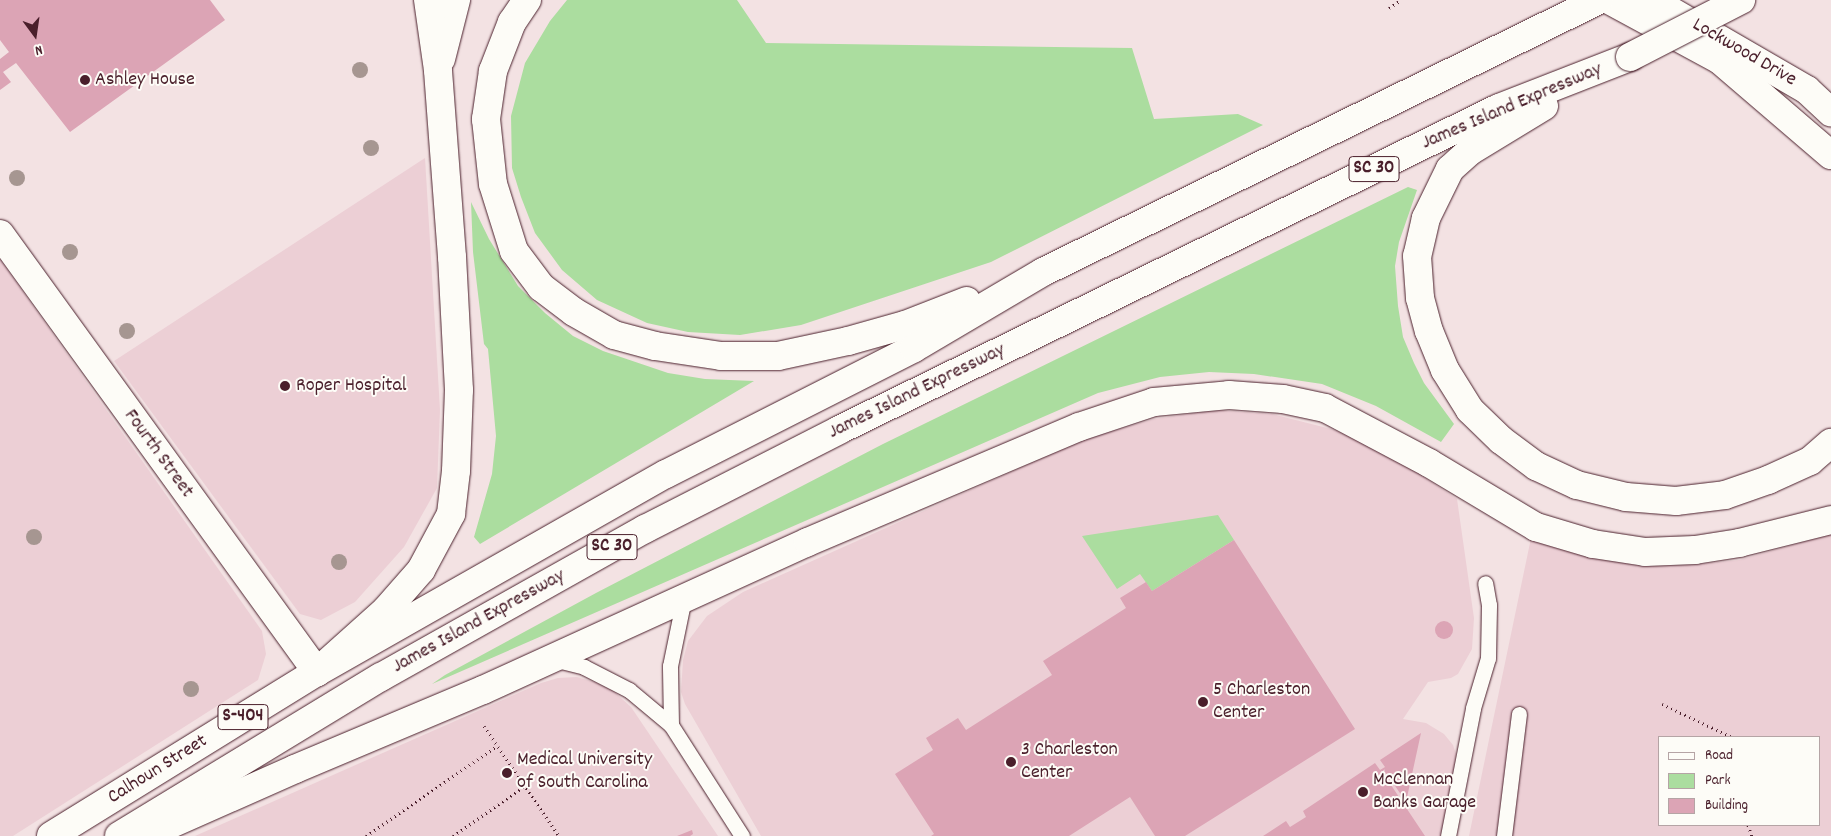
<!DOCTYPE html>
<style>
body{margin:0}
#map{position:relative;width:1831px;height:836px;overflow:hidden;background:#f3e2e3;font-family:Dekko,sans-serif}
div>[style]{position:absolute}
.built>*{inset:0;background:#eccfd5}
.green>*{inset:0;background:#abdd9f}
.building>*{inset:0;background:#dca4b5}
.round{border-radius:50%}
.path>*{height:3px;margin-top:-1.5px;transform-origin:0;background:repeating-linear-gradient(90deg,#4a1f2b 0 1px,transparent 0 5px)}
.roads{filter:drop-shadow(0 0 1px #4a1f2b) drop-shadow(0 0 1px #4a1f2b)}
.lane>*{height:15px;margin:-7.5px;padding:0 7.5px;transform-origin:7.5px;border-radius:7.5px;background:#fdfcf7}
.street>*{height:28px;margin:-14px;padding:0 14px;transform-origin:14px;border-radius:14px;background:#fdfcf7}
.primary>*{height:28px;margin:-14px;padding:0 14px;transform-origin:14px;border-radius:14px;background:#fdfcf7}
.highway>*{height:28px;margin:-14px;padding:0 14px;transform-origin:14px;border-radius:14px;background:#fdfcf7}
.bridges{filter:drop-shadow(0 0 1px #4a1f2b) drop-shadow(0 0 1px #4a1f2b)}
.highway-bridge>*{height:28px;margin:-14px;padding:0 14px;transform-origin:14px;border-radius:14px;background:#fdfcf7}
.trees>*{width:16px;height:16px;margin:-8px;border-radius:50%;background:#a69691}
.dots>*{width:14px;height:14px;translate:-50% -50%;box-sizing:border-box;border:2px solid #fdfcf7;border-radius:50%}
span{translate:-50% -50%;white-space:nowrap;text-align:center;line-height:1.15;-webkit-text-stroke:4px #fdfcf7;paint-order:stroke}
.shield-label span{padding:1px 4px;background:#fdfcf7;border:1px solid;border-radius:4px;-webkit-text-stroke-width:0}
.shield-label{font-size:19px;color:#4a1f2b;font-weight:700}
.street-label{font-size:20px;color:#4a1f2b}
.poi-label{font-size:20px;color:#4a1f2b}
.left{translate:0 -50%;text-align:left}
.legend{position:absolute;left:1658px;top:736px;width:162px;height:90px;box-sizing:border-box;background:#fdfcf7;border:1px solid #b5a4a5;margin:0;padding:6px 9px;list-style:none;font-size:15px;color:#4a1f2b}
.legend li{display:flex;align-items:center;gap:10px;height:25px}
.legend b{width:25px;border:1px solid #b5a4a5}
.north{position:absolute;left:10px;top:10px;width:50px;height:50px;-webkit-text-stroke:4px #fdfcf7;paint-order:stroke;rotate:166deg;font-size:14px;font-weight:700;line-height:20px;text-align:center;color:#4a1f2b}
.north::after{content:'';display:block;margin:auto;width:18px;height:22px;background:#4a1f2b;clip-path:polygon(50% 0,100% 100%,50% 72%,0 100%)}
</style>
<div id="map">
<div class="built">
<div style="clip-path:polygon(425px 158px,440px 410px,437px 488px,404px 547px,355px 602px,321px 620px,300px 614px,114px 361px)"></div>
<div style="clip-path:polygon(0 259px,262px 631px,266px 654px,258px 680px,13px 836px,0 836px)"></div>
<div style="clip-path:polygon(1215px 410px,1272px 414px,1331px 429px,1363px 440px,1395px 458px,1457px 499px,1474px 618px,1472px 649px,1458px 674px,1451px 678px,1428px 682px,1403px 719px,1426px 723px,1444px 734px,1453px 745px,1456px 754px,1456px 764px,1441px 836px,761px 836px,685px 704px,681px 692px,683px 660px,688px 641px,707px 616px,743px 592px,1082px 440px,1154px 419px)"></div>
<div style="clip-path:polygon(evenodd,1831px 534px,1831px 836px,1469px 836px,1531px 538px,1594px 557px,1641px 566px,1690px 565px,1739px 560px,1831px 534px,1660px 737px,1820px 737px,1820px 825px,1660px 825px,1660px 737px)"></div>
<div style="clip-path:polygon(577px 677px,594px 682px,611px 689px,631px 707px,718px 836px,195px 836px,541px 683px,558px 678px)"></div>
</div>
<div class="green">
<div style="clip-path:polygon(567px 0,737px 0,766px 43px,1132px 48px,1154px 119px,1238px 114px,1263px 125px,991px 262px,801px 325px,740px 335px,688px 332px,647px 323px,597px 300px,562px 270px,535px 233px,521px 197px,512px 168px,511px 116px,525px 63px,550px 21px)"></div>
<div style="clip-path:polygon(1408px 187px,1417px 190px,1399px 242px,1395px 266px,1398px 306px,1403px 337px,1414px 363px,1424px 383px,1454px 424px,1441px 442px,1376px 406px,1322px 384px,1254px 374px,1209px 372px,1160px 377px,1098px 393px,432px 684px,445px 675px,596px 593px,883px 444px)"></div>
<div style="clip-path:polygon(471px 202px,489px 239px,518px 286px,545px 313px,573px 336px,603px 351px,668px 373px,705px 379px,754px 381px,480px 544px,474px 537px,492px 474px,496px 436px,488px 349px,484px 344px,473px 252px)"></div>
<div style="clip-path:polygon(1218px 515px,1234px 540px,1152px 591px,1140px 574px,1117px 589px,1082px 536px)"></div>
</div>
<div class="building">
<div style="clip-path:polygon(0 0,210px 0,225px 20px,70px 132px,16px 63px,3px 72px,11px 82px,0 90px,0 59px,9px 52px,0 40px)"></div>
<div style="clip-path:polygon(1234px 540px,1355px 729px,1185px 836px,1155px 836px,1130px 797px,1069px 836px,931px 836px,934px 834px,895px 774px,933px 750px,926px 738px,958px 718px,966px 730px,1052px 675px,1043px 661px,1126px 608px,1120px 598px,1146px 582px,1152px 591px)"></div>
<div class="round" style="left:1435px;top:621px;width:18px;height:18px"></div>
<div style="clip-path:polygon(1421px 733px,1406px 802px,1391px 780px,1389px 782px,1425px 836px,1263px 836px,1286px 821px,1290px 827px,1306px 817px,1303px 811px,1375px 763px,1380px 770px,1385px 767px,1380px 760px)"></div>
<div style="clip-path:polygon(692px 830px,693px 834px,690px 836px,677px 836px)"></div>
</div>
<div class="path">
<div style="left:1389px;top:8px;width:14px;rotate:-34deg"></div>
<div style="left:1662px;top:704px;width:77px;rotate:25.2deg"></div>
<div style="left:484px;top:726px;width:133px;rotate:55.7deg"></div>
<div style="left:1748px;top:825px;width:12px;rotate:70deg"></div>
<div style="left:366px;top:836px;width:159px;rotate:-34.5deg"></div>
<div style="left:453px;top:836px;width:88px;rotate:-34.8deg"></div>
</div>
<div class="roads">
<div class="lane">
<div style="left:553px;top:659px;width:32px;rotate:14deg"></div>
<div style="left:584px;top:667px;width:51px;rotate:27.1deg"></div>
<div style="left:629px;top:690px;width:55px;rotate:39.8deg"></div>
<div style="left:671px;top:725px;width:59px;rotate:-91deg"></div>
<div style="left:670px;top:666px;width:69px;rotate:-78.4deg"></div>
<div style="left:671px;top:725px;width:132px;rotate:57.4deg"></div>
<div style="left:1448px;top:836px;width:130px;rotate:-78.9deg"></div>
<div style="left:1473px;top:708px;width:52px;rotate:-73.3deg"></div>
<div style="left:1488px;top:658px;width:53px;rotate:-88.9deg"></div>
<div style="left:1489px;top:605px;width:22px;rotate:-100deg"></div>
<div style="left:1504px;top:836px;width:123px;rotate:-83deg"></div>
</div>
<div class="street">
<div style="left:0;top:234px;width:541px;rotate:54.11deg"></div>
</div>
<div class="primary">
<div style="left:1652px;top:0;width:179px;rotate:30.1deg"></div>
<div style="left:1807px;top:90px;width:33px;rotate:43deg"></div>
<div style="left:441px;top:59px;width:61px;rotate:-75.7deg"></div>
<div style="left:51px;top:836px;width:312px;rotate:-31.7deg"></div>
<div style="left:317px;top:672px;width:93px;rotate:-41.9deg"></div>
<div style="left:386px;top:610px;width:53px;rotate:-48.8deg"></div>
<div style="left:421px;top:570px;width:64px;rotate:-61.8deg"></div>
<div style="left:451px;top:514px;width:43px;rotate:-83.4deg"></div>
<div style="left:456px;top:471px;width:81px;rotate:-87.9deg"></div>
<div style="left:459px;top:390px;width:133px;rotate:-93deg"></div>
<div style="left:452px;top:257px;width:188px;rotate:-94.3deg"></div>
<div style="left:438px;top:70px;width:71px;rotate:-98.1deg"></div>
<div style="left:144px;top:836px;width:165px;rotate:-23.9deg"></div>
<div style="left:295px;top:769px;width:204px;rotate:-22.8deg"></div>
<div style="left:483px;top:690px;width:357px;rotate:-24.5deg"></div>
<div style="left:808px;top:542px;width:294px;rotate:-23deg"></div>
<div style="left:1079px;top:427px;width:79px;rotate:-18.4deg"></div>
<div style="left:1154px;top:402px;width:75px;rotate:-5.3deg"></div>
<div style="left:1229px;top:395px;width:54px;rotate:4.2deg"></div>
<div style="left:1283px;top:399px;width:43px;rotate:12.1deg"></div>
<div style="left:1325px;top:408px;width:118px;rotate:27.9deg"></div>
<div style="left:1429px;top:463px;width:125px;rotate:30.9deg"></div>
<div style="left:1536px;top:527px;width:59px;rotate:16.6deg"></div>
<div style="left:1593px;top:544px;width:53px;rotate:8.7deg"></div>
<div style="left:1645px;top:552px;width:50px;rotate:-2.3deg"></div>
<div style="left:1695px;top:550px;width:45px;rotate:-9deg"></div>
<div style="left:1739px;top:543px;width:95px;rotate:-14deg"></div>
</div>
<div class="highway">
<div style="left:527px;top:0;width:27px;rotate:124deg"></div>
<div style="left:512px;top:22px;width:53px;rotate:111.2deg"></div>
<div style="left:493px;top:71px;width:49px;rotate:98.3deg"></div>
<div style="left:486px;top:119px;width:65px;rotate:83.9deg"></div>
<div style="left:493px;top:184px;width:70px;rotate:72.6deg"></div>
<div style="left:514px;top:251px;width:45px;rotate:53.1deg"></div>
<div style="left:541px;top:287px;width:41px;rotate:37.1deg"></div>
<div style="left:574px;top:312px;width:46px;rotate:29.9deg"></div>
<div style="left:614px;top:335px;width:42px;rotate:15deg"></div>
<div style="left:655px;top:346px;width:67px;rotate:8.6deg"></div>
<div style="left:721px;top:356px;width:57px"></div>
<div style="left:778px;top:356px;width:72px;rotate:-12.1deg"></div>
<div style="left:848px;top:341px;width:59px;rotate:-15.7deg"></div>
<div style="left:905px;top:325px;width:66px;rotate:-21.2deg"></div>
<div style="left:1609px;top:0;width:126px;rotate:28.4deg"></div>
<div style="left:1720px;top:60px;width:146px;rotate:40.6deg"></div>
<div style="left:1544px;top:106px;width:87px;rotate:148.7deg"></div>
<div style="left:1470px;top:151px;width:27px;rotate:138deg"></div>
<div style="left:1450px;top:169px;width:55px;rotate:116.1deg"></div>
<div style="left:1426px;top:218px;width:39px;rotate:103deg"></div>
<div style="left:1417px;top:256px;width:42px;rotate:85.9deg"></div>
<div style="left:1420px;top:298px;width:34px;rotate:75deg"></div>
<div style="left:1429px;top:331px;width:42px;rotate:67.7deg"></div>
<div style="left:1445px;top:370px;width:47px;rotate:58deg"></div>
<div style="left:1470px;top:410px;width:43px;rotate:44.1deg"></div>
<div style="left:1501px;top:440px;width:44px;rotate:36.6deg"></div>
<div style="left:1536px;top:466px;width:45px;rotate:24.9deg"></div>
<div style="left:1577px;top:485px;width:50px;rotate:13.8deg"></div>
<div style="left:1626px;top:497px;width:50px;rotate:4.6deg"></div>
<div style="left:1676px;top:501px;width:49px;rotate:-7deg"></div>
<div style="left:1725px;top:495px;width:46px;rotate:-19.2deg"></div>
<div style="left:1768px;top:480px;width:46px;rotate:-24.3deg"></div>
<div style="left:1810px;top:461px;width:28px;rotate:-41deg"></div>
<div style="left:317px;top:672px;width:401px;rotate:-29.6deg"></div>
<div style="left:666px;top:474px;width:278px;rotate:-26.9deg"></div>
<div style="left:914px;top:348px;width:150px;rotate:-30.5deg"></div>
<div style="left:1043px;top:272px;width:619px;rotate:-26.07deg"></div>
<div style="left:119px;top:836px;width:306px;rotate:-31.3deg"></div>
<div style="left:381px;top:677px;width:303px;rotate:-29.3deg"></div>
<div style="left:645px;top:529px;width:218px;rotate:-27deg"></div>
<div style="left:839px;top:430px;width:734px;rotate:-26.01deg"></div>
<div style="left:1499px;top:108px;width:141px;rotate:-21.3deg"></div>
</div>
</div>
<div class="bridges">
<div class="highway-bridge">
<div style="left:1630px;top:57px;width:125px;rotate:-27.2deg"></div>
</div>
</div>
<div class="trees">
<div style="left:360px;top:70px"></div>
<div style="left:371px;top:148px"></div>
<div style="left:17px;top:178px"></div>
<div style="left:70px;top:252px"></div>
<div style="left:127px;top:331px"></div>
<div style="left:34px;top:537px"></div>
<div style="left:339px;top:562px"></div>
<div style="left:191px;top:689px"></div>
</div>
<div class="dots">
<div style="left:85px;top:80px;background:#4a1f2b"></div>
<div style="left:285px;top:386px;background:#4a1f2b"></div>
<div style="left:1203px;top:702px;background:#4a1f2b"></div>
<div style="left:1011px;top:762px;background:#4a1f2b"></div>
<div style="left:507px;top:773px;background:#4a1f2b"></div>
<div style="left:1363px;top:792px;background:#4a1f2b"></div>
</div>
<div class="shield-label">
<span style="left:1374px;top:169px">SC 30</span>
<span style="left:612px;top:547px">SC 30</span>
<span style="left:243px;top:717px">S-404</span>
</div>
<div class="street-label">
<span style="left:1744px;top:53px;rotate:30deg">Lockwood Drive</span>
<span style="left:1512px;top:107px;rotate:-23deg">James Island Expressway</span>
<span style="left:917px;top:392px;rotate:-26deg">James Island Expressway</span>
<span style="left:158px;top:454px;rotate:54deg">Fourth Street</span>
<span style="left:479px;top:622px;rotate:-29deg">James Island Expressway</span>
<span style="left:158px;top:770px;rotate:-32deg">Calhoun Street</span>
</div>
<div class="poi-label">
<span class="left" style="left:95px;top:80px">Ashley House</span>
<span class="left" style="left:296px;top:386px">Roper Hospital</span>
<span class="left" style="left:1213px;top:702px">5 Charleston<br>Center</span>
<span class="left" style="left:1021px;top:762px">3 Charleston<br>Center</span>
<span class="left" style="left:517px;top:772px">Medical University<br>of South Carolina</span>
<span class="left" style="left:1373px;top:792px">McClennan<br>Banks Garage</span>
</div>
<ul class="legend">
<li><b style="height:6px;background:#fdfcf7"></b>Road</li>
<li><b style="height:14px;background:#abdd9f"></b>Park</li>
<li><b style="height:14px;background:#dca4b5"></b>Building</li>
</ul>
<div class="north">N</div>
</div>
